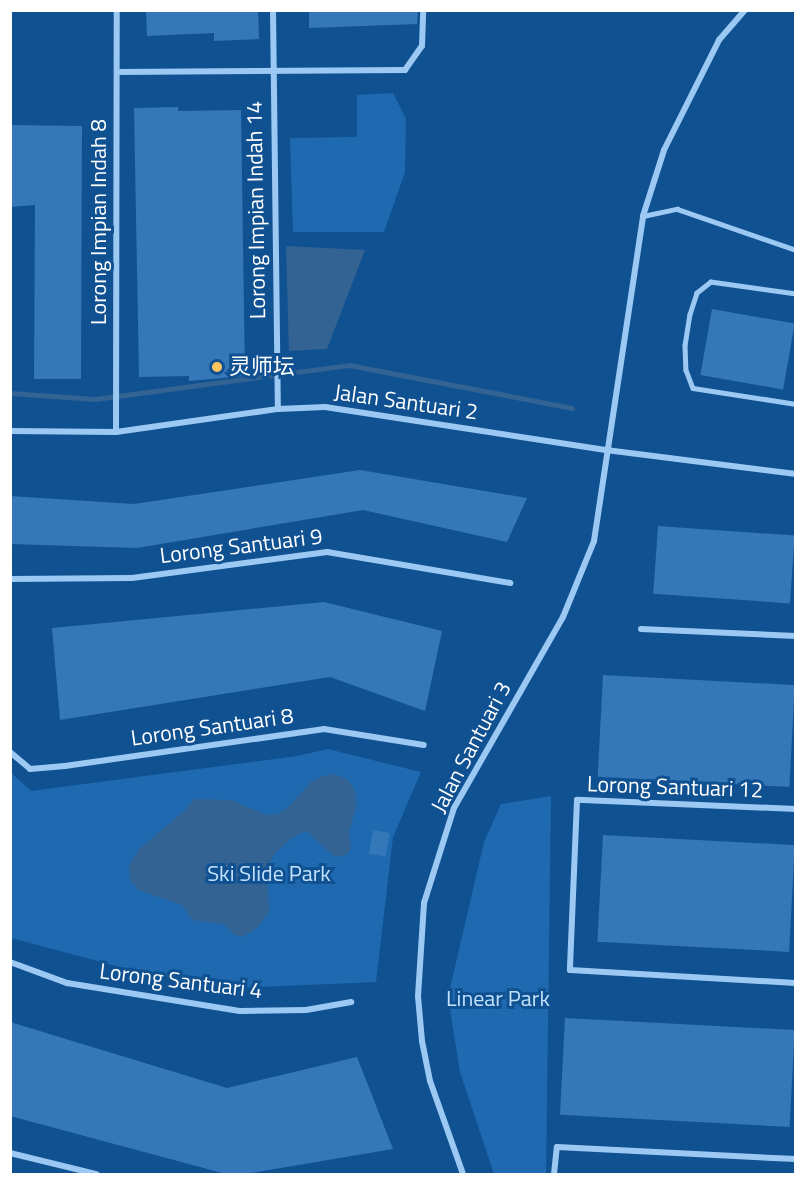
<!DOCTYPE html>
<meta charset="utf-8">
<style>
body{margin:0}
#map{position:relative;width:806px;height:1185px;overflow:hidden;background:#105192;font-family:"Titillium Web","Noto Sans SC",sans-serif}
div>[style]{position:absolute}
.green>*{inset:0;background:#1e69b0}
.water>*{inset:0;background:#326392}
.stream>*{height:5px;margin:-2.5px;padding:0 2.5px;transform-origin:2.5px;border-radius:2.5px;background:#326392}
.building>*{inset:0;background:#3478ba;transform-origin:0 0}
.lane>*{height:4.5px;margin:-2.25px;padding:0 2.25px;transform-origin:2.25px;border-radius:2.25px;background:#9cc9f3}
.street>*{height:6px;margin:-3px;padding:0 3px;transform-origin:3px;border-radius:3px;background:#9cc9f3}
.dots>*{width:16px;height:16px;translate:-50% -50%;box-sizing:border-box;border:3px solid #105192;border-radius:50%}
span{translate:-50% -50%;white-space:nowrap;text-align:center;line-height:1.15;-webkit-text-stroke:6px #105192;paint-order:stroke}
.street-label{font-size:22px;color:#fff}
.poi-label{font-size:22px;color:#fff}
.left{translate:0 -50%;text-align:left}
.park-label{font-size:22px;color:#c3e2fe}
.frame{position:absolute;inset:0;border:12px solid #fff;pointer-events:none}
</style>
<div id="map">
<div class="green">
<div style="clip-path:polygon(393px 93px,406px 119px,405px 172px,384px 232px,293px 232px,290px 138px,357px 137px,357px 95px)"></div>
<div style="clip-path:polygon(328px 749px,421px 772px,393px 837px,376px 982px,234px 988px,135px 971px,11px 938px,10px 772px,31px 791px,297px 756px)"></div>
<div style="clip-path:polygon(551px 796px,546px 1174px,494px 1174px,460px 1072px,448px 997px,484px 842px,501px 804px)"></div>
</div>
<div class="water">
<div style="clip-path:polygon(286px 246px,365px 250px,327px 349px,289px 351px)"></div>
<div style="clip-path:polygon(335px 774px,347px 779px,354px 789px,357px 803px,349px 832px,351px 847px,348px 854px,335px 857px,306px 831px,292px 838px,277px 851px,264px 871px,268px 888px,269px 912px,258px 927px,243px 937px,235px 935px,223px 924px,192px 920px,182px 905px,138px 890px,130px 880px,129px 866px,139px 849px,183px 812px,194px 799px,231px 800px,266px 815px,278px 814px,290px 805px,311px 782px,322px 776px)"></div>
</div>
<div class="stream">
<div style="left:10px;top:393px;width:85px;rotate:4deg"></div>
<div style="left:95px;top:399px;width:256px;rotate:-7.6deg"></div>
<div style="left:349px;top:365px;width:227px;rotate:10.9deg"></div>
</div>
<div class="building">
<div style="clip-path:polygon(146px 10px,258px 10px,259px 39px,214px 41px,214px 33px,147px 36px)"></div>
<div style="clip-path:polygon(309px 10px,418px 10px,417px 24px,309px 28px)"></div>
<div style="clip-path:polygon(178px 107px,178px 111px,241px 110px,245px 376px,189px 381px,189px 376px,139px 377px,134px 108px)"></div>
<div style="clip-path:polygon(10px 125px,82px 126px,81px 379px,34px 379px,35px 205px,10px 207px)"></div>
<div style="left:712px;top:309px;width:84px;height:67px;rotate:10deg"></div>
<div style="clip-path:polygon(360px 470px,527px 498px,507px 542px,363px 510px,137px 548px,10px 544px,10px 496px,134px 504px)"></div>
<div style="left:658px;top:526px;width:137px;height:68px;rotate:4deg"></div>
<div style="clip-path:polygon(324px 602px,442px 631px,425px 711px,330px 677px,60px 720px,52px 628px)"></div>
<div style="left:603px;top:675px;width:192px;height:102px;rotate:3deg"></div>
<div style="left:373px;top:830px;width:17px;height:24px;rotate:10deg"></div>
<div style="left:603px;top:835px;width:192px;height:107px;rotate:3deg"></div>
<div style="left:565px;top:1018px;width:230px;height:97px;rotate:3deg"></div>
<div style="clip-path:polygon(10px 1022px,227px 1088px,357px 1057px,393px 1149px,245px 1174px,226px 1174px,10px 1116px)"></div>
</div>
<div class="lane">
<div style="left:643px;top:216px;width:35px;rotate:-12deg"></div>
<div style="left:677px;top:209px;width:126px;rotate:19deg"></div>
<div style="left:796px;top:294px;width:86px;rotate:-172deg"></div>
<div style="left:711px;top:282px;width:18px;rotate:142deg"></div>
<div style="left:697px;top:293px;width:22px;rotate:108deg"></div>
<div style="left:690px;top:314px;width:31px;rotate:99deg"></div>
<div style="left:685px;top:345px;width:25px;rotate:88deg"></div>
<div style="left:686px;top:370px;width:19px;rotate:69deg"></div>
<div style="left:693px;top:388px;width:104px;rotate:8.8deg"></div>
</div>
<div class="street">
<div style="left:273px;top:10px;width:399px;rotate:89.3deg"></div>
<div style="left:117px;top:72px;width:288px;rotate:-0.4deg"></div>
<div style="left:405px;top:70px;width:29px;rotate:-55deg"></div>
<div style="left:422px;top:46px;width:36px;rotate:-88deg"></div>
<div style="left:10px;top:431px;width:106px;rotate:0.5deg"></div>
<div style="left:116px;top:432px;width:164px;rotate:-8.1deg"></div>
<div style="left:278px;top:409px;width:47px;rotate:-2.4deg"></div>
<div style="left:325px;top:407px;width:284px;rotate:8.7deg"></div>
<div style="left:606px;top:450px;width:192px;rotate:7.2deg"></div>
<div style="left:116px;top:432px;width:422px;rotate:-89.9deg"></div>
<div style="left:10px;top:579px;width:122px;rotate:-0.5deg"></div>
<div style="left:132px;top:578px;width:197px;rotate:-7.6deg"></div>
<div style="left:327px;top:552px;width:186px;rotate:9.6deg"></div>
<div style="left:641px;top:629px;width:155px;rotate:2.6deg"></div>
<div style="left:10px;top:752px;width:26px;rotate:40deg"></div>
<div style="left:30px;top:769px;width:35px;rotate:-5deg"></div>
<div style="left:65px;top:766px;width:262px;rotate:-8.1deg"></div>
<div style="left:324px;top:729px;width:101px;rotate:9.1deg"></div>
<div style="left:796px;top:809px;width:219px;rotate:-177.6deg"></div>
<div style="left:577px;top:800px;width:170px;rotate:92.4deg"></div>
<div style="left:570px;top:970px;width:226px;rotate:3.3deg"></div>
<div style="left:10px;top:962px;width:61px;rotate:20.2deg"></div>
<div style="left:67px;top:983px;width:175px;rotate:9.2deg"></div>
<div style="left:240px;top:1011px;width:66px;rotate:-0.9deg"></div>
<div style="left:306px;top:1010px;width:46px;rotate:-10.1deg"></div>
<div style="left:10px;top:1153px;width:89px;rotate:13.7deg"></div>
<div style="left:463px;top:1174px;width:99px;rotate:-109.5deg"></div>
<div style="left:430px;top:1081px;width:41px;rotate:-101.3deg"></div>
<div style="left:422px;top:1041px;width:45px;rotate:-95.1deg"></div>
<div style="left:418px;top:996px;width:93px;rotate:-86.3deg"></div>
<div style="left:424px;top:903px;width:100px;rotate:-72.5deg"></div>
<div style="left:454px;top:808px;width:220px;rotate:-60.3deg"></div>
<div style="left:563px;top:617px;width:82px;rotate:-67.8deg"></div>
<div style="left:594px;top:541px;width:329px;rotate:-81.4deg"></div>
<div style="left:643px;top:216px;width:69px;rotate:-72.3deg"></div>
<div style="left:664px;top:150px;width:123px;rotate:-63.4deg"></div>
<div style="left:719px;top:40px;width:40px;rotate:-49deg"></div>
<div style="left:554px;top:1174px;width:27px;rotate:-84deg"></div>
<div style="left:557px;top:1147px;width:239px;rotate:2.9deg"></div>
</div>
<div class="dots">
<div style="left:217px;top:367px;background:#ffc65e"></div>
</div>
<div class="street-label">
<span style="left:256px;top:210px;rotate:-91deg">Lorong Impian Indah 14</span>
<span style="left:99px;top:222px;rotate:-90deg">Lorong Impian Indah 8</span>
<span style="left:406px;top:402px;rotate:8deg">Jalan Santuari 2</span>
<span style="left:241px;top:546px;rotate:-7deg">Lorong Santuari 9</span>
<span style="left:212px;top:727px;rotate:-8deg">Lorong Santuari 8</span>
<span style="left:471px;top:747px;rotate:-62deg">Jalan Santuari 3</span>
<span style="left:675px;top:787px;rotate:2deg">Lorong Santuari 12</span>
<span style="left:181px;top:981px;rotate:7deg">Lorong Santuari 4</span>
</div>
<div class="poi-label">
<span class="left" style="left:229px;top:367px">灵师坛</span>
</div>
<div class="park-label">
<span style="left:269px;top:874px">Ski Slide Park</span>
<span style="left:498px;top:999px">Linear Park</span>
</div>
<div class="frame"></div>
</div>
